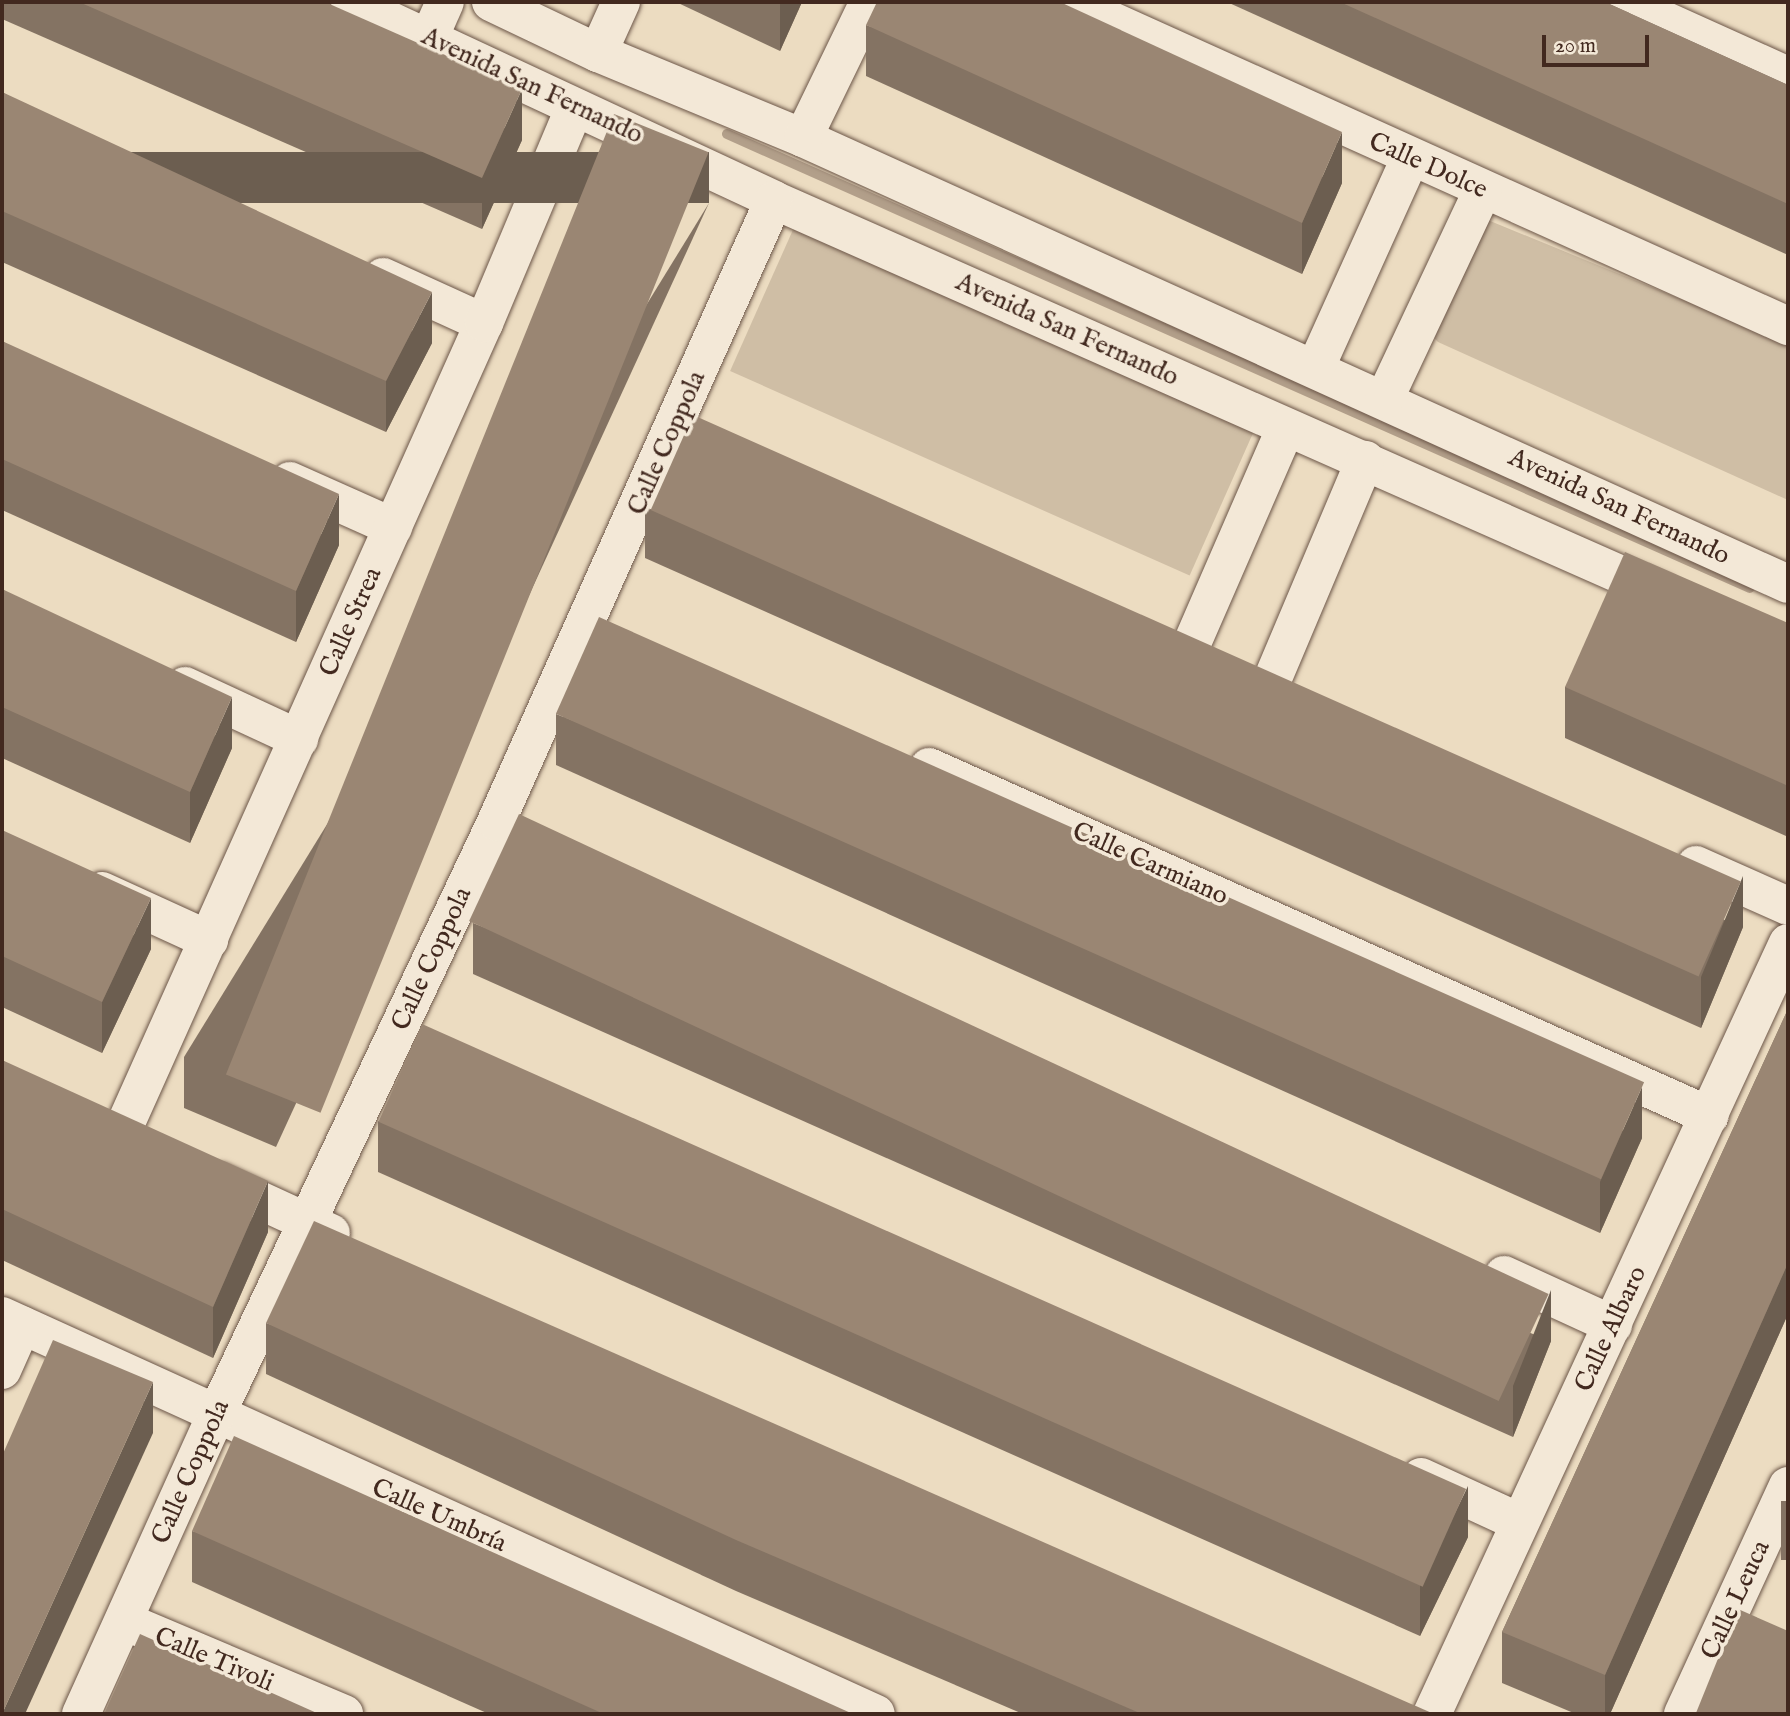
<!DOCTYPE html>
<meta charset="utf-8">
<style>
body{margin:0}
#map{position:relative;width:1790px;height:1716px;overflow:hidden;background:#ecdcc1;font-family:"IM FELL English",serif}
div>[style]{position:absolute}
.green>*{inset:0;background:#cfbea5;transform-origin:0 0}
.stream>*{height:10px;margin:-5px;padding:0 5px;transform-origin:5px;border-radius:5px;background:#b29f8a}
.roads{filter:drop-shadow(0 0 2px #6c5648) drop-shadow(0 0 2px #6c5648)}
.minor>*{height:38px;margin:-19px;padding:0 19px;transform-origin:19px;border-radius:19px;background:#f3e8d7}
.wall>*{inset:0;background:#847363;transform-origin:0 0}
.shaded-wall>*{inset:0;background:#6c5e50;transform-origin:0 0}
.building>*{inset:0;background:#9a8673;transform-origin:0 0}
span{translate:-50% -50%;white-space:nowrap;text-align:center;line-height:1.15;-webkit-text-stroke:7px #f3e8d7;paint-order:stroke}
.street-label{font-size:26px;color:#42291f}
.frame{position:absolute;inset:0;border:4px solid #42291f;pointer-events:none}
.scale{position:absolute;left:1542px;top:35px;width:107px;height:32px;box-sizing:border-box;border:4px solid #42291f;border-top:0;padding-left:9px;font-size:21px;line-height:24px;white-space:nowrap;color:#42291f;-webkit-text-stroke:5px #f3e8d7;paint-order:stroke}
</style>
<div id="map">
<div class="green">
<div style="clip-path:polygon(1478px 216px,1788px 343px,1788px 500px,1438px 342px,1424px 327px)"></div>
<div style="left:796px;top:223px;width:503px;height:162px;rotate:24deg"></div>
</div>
<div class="stream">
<div style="left:727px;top:134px;width:1119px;rotate:23.93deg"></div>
</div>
<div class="roads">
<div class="minor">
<div style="left:350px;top:2px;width:468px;rotate:25deg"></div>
<div style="left:774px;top:200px;width:971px;rotate:23.87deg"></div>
<div style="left:491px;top:2px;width:119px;rotate:25.5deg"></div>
<div style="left:598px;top:53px;width:222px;rotate:22.5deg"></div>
<div style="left:803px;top:138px;width:1081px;rotate:24.36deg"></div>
<div style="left:1070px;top:2px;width:788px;rotate:24.29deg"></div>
<div style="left:1624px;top:2px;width:180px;rotate:24.3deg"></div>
<div style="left:429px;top:38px;width:39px;rotate:-66deg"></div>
<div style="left:598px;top:53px;width:56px;rotate:-65.7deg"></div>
<div style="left:803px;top:138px;width:151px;rotate:-64.1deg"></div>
<div style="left:383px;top:277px;width:111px;rotate:24.5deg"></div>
<div style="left:1315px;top:369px;width:230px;rotate:-65.7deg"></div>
<div style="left:1384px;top:400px;width:232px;rotate:-64.8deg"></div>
<div style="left:290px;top:481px;width:113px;rotate:24.1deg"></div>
<div style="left:1193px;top:641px;width:233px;rotate:-66.5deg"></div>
<div style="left:1273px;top:678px;width:237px;rotate:-67.1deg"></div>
<div style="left:185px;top:686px;width:126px;rotate:24.9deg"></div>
<div style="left:929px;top:767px;width:855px;rotate:24.08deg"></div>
<div style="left:1696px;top:865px;width:101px;rotate:24deg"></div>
<div style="left:102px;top:891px;width:118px;rotate:24.6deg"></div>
<div style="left:121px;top:1134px;width:889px;rotate:-65.89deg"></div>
<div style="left:484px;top:323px;width:234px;rotate:-67.2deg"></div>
<div style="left:220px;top:1182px;width:122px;rotate:24.7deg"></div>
<div style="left:1504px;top:1275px;width:120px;rotate:24.6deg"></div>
<div style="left:2px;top:1316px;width:960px;rotate:24.48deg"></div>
<div style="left:2px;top:1370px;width:49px;rotate:-66deg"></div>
<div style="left:1421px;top:1477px;width:108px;rotate:24.7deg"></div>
<div style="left:124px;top:1621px;width:239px;rotate:22.9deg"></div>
<div style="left:81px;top:1714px;width:328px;rotate:-65.7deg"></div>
<div style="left:216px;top:1415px;width:656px;rotate:-64.72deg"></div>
<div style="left:496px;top:822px;width:681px;rotate:-65.92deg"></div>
<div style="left:1432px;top:1714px;width:849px;rotate:-65.22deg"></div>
<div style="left:1683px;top:1714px;width:251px;rotate:-65.3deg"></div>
</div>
</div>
<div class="wall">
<div style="clip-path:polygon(2px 2px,325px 2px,522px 140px,482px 229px,2px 19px)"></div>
<div style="clip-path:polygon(676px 2px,802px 2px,780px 51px)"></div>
<div style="clip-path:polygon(1227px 2px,1605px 2px,1788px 85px,1788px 255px)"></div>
<div style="clip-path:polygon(866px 25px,1342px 183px,1302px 274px,866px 76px)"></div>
<div style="clip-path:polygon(2px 92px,432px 343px,386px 432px,2px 262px)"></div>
<div style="clip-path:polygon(709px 203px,276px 1147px,184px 1108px,184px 1057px)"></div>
<div style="clip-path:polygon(2px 341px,339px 545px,296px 642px,2px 510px)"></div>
<div style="clip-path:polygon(645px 507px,1743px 927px,1701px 1028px,645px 558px)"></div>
<div style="clip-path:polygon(2px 589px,232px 748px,190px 843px,2px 758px)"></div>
<div style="clip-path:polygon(1788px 623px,1788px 832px,1786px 836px,1565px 738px,1565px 687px)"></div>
<div style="clip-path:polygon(556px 714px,1642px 1138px,1600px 1233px,556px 765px)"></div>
<div style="clip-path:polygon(2px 830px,151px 949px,102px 1053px,2px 1007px)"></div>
<div style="clip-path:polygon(473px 923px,1551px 1341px,1513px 1437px,473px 974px)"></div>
<div style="clip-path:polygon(1788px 1009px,1788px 1314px,1610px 1714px,1576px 1714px,1502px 1683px,1502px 1632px)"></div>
<div style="clip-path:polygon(2px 1060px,268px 1232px,213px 1358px,2px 1260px)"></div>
<div style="clip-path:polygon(378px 1121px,1468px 1537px,1420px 1636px,378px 1172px)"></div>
<div style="clip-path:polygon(266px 1323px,1434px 1714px,1023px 1714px,736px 1591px,266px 1374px)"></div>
<div style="left:1788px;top:1501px;width:59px;height:7px;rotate:90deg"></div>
<div style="clip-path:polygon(192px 1531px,853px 1714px,489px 1714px,192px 1582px)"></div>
</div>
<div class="shaded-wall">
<div style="clip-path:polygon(780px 2px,802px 2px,780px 51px)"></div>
<div style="clip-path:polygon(522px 89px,522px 140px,482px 229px,482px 178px)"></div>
<div style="clip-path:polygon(1342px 132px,1342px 183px,1302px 274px,1302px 223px)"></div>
<div style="left:709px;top:152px;width:51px;height:1039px;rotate:90deg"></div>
<div style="clip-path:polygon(432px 292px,432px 343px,386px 432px,386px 381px)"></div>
<div style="clip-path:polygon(339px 494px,339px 545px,296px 642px,296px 591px)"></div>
<div style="clip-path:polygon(232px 697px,232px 748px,190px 843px,190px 792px)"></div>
<div style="clip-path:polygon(1788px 781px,1788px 832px,1786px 836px,1786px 785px)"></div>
<div style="clip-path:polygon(1743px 876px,1743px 927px,1701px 1028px,1701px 977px)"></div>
<div style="clip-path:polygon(151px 898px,151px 949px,102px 1053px,102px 1002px)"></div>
<div style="clip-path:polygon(1642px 1087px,1642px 1138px,1600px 1233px,1600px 1182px)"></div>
<div style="clip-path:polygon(268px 1181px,268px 1232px,213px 1358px,213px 1307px)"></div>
<div style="clip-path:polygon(1788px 1263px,1788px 1314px,1610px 1714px,1605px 1714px,1605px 1675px)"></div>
<div style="clip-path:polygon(1551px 1290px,1551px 1341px,1513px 1437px,1513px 1386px)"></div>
<div style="clip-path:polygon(153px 1382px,153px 1433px,25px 1714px,2px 1714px)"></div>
<div style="clip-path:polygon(1468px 1486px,1468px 1537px,1420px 1636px,1420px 1585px)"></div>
</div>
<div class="building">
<div style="clip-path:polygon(79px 2px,325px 2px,522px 89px,482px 178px)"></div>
<div style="clip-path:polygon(877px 2px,1060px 2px,1342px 132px,1302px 223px,866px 25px)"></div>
<div style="clip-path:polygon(1340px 2px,1605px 2px,1788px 85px,1788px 204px)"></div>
<div style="clip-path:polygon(2px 92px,432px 292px,386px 381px,2px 211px)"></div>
<div style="left:614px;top:114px;width:102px;height:1036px;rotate:22deg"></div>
<div style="clip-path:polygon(2px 341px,339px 494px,296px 591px,2px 459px)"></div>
<div style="left:693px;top:415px;width:1147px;height:104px;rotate:24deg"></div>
<div style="clip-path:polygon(1625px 552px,1788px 623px,1788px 781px,1786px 785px,1565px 687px)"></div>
<div style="clip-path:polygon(2px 589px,232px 697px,190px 792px,2px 707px)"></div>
<div style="left:599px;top:617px;width:1144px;height:106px;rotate:24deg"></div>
<div style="left:519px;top:814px;width:1136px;height:118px;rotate:25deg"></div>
<div style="clip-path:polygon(2px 830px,151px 898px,102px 1002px,2px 956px)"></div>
<div style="clip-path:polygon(1788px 1009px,1788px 1263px,1605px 1675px,1502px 1632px)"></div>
<div style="left:422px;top:1024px;width:1143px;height:107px;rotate:24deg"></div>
<div style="clip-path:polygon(2px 1060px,268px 1181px,213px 1307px,2px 1209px)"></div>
<div style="clip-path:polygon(314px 1221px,1434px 1714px,1142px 1714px,736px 1540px,266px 1323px)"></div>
<div style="clip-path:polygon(53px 1340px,153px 1382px,2px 1714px,2px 1456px)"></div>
<div style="clip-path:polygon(234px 1436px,853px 1714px,604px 1714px,192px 1531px)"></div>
<div style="clip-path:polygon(1738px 1609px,1788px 1631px,1788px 1714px,1699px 1714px,1696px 1713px)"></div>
<div style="clip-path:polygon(140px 1634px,319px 1714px,104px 1714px)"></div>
</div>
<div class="street-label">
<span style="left:532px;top:86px;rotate:25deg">Avenida San Fernando</span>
<span style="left:1428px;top:166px;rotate:24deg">Calle Dolce</span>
<span style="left:1067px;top:330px;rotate:24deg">Avenida San Fernando</span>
<span style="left:667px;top:443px;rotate:-66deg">Calle Coppola</span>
<span style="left:1619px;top:507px;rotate:25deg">Avenida San Fernando</span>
<span style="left:351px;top:622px;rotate:-66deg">Calle Strea</span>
<span style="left:1150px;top:864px;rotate:24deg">Calle Carmiano</span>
<span style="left:432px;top:959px;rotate:-65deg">Calle Coppola</span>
<span style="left:1611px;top:1329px;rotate:-65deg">Calle Albaro</span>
<span style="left:191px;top:1472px;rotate:-66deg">Calle Coppola</span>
<span style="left:439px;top:1516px;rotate:24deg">Calle Umbría</span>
<span style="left:1736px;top:1600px;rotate:-65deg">Calle Leuca</span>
<span style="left:214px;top:1660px;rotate:23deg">Calle Tivoli</span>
</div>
<div class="frame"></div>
<div class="scale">20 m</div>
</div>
